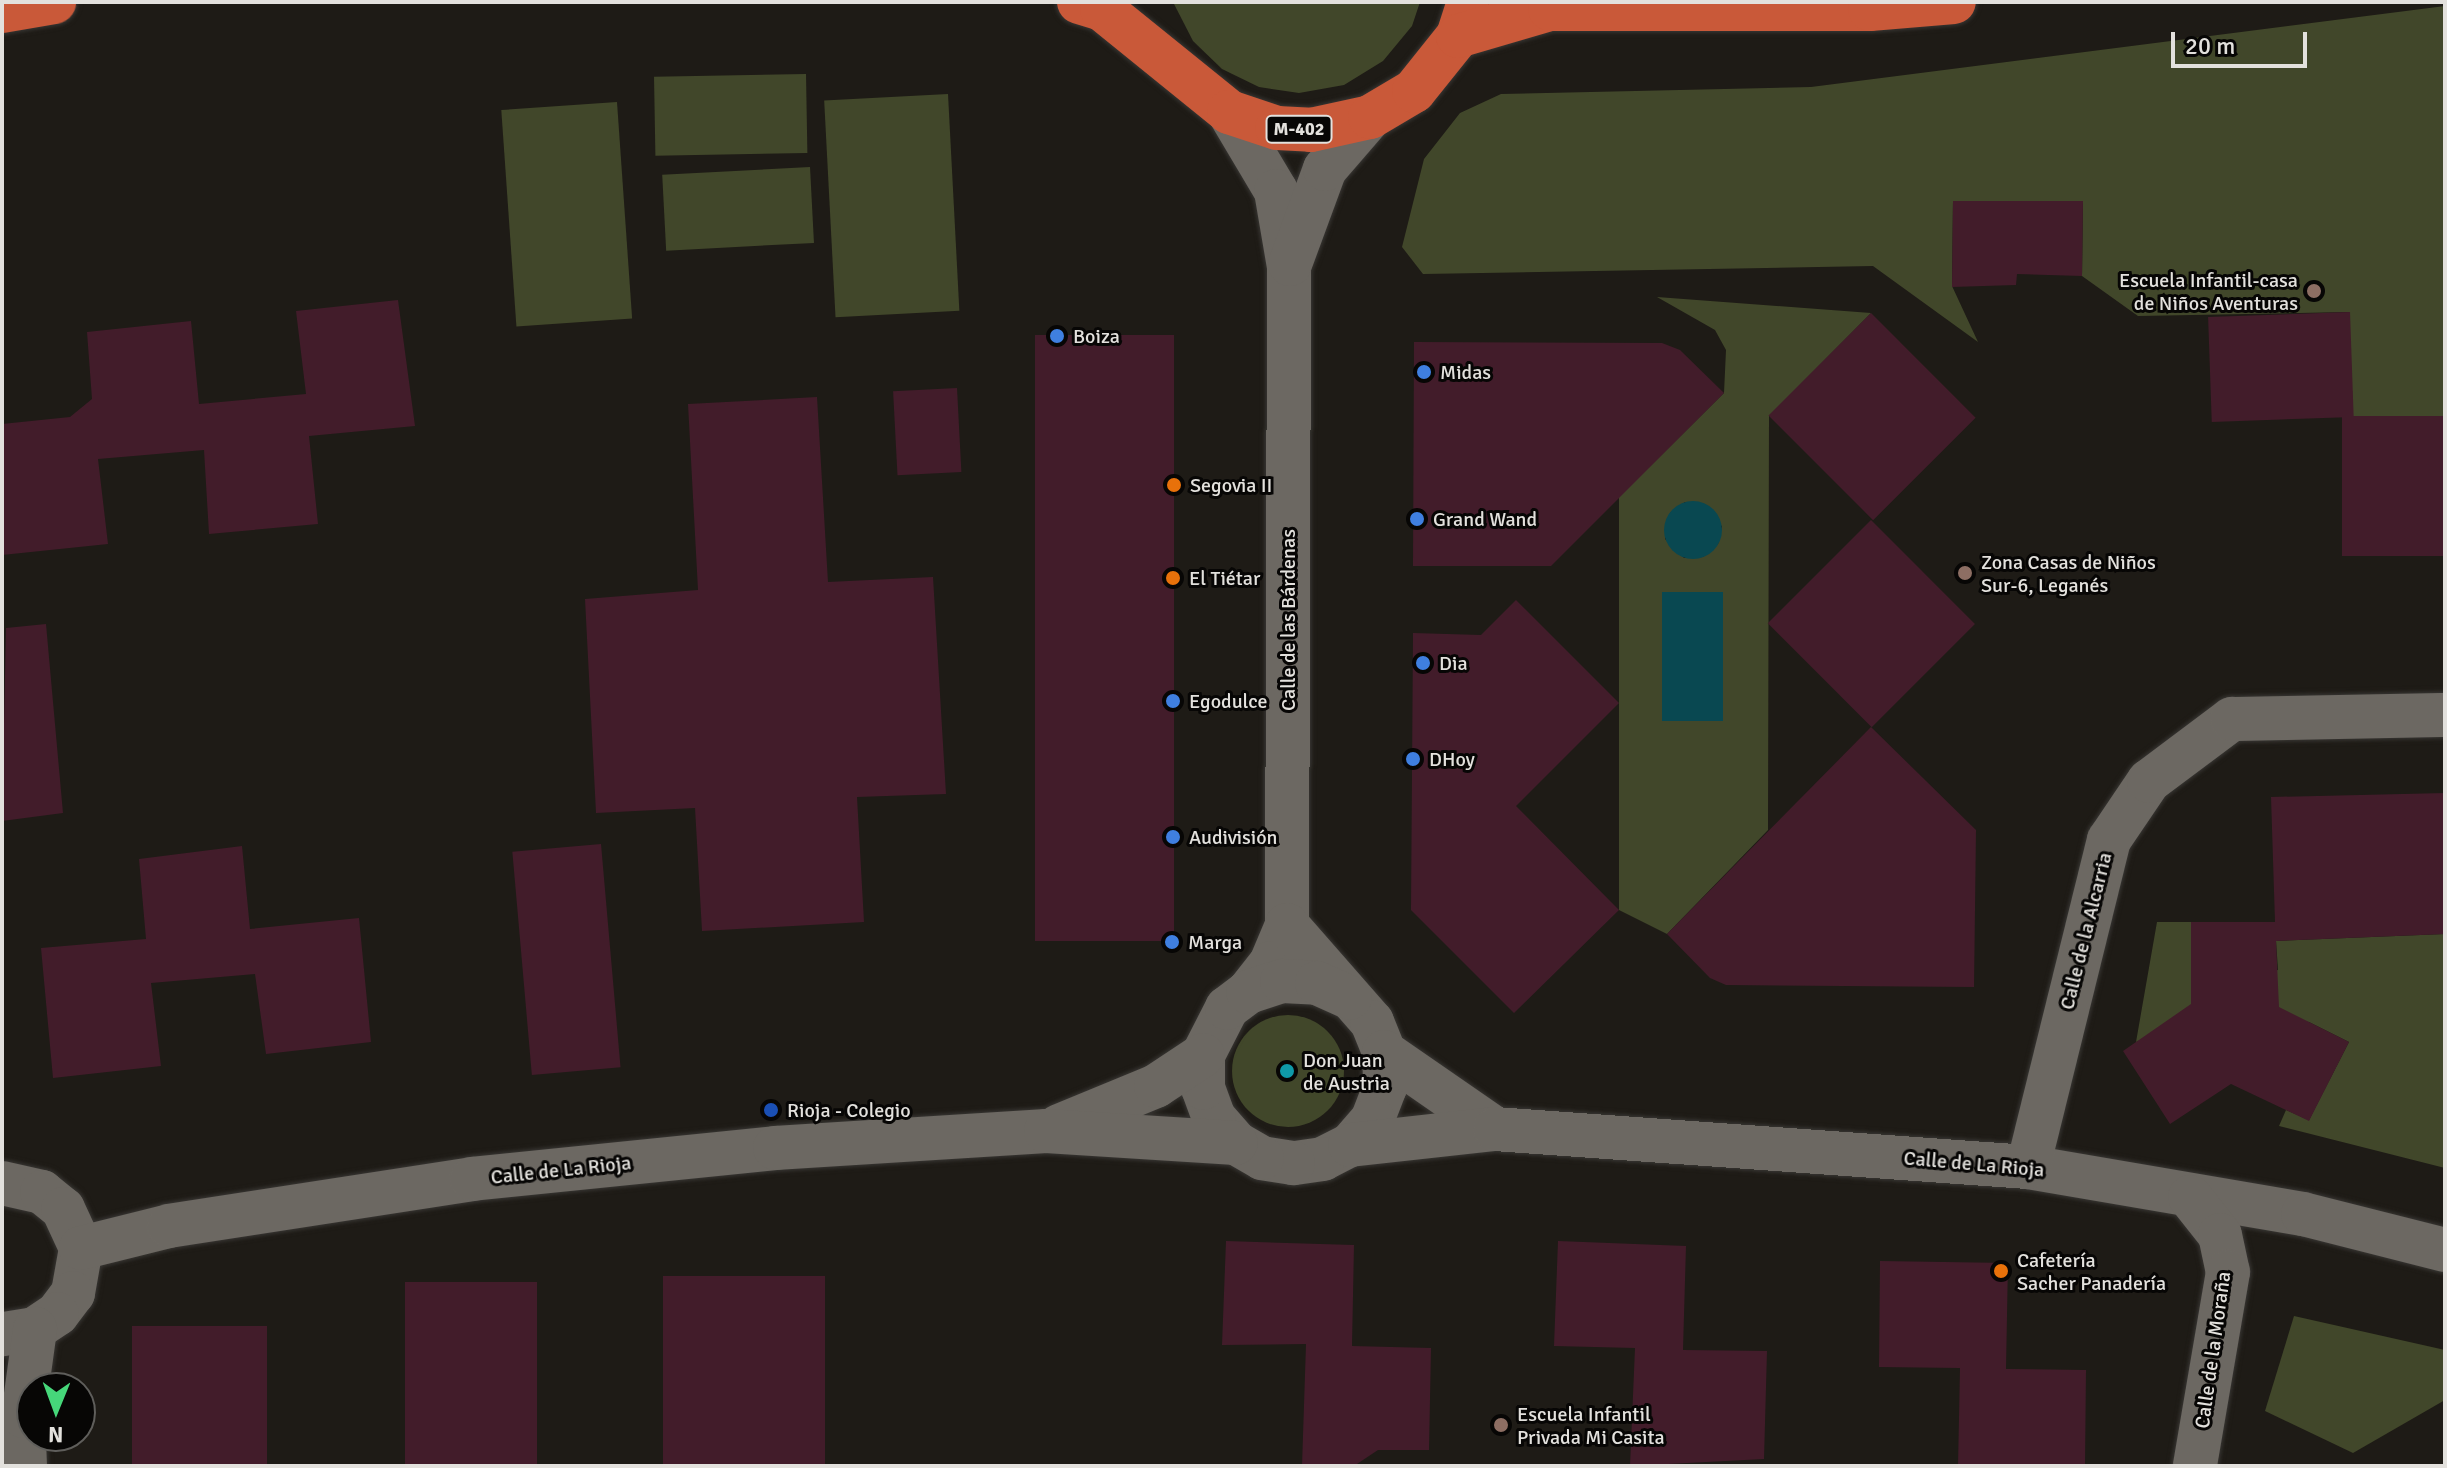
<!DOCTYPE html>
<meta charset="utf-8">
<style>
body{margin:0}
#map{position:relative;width:2447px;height:1468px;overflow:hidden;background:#1e1b16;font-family:Signika,sans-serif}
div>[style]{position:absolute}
.green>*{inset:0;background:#41472a;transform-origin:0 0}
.round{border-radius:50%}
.water>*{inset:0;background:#094851;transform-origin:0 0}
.building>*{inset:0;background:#421c2a;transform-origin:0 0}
.roads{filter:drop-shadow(0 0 2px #383633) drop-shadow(0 0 2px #383633)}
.street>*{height:44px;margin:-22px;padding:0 22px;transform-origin:22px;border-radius:22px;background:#6c6862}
.highway>*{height:44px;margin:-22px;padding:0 22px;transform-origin:22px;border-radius:22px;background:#c95939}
.dots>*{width:22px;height:22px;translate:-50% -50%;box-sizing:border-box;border:4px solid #070605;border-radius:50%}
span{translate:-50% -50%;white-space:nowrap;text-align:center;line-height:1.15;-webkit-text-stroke:6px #070605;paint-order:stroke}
.shield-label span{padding:2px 6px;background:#070605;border:2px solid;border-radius:6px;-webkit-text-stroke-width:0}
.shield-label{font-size:18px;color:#e3e1dd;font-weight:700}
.poi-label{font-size:20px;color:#e3e1dd}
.right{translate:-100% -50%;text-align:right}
.left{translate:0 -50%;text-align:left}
.street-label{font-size:20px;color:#e3e1dd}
.frame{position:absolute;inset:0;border:4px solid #e3e1dd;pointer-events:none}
.north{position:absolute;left:16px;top:1372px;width:80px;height:80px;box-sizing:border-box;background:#070605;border:2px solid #5f5e5b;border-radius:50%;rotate:181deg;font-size:22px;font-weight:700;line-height:32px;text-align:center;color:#e3e1dd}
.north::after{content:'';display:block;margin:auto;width:28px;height:36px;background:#46d77a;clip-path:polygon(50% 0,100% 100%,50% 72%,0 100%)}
.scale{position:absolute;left:2171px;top:32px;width:136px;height:36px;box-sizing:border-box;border:4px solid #e3e1dd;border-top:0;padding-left:10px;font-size:24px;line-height:28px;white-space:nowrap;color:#e3e1dd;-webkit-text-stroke:6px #070605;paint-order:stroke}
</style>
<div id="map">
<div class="green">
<div style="clip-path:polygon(1173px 2px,1420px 2px,1412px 26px,1383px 61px,1344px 85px,1299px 93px,1259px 87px,1222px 69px,1193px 41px)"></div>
<div style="clip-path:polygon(2445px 6px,2445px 417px,2353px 417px,2349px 312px,2138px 316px,2082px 276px,2083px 201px,1953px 201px,1952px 286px,1978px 342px,1873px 266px,1423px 274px,1402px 247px,1424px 159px,1460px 113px,1501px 94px,1811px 87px)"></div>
<div style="left:806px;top:74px;width:79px;height:152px;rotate:89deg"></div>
<div style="left:948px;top:94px;width:217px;height:124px;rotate:87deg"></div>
<div style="left:617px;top:102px;width:217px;height:116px;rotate:86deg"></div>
<div style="left:810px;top:167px;width:76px;height:148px;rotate:87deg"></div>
<div style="clip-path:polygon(evenodd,1657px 297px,1871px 313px,1769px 416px,1768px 830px,1667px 934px,1619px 910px,1619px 497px,1724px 393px,1726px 350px,1715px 330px,1657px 297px,1685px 502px,1722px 526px,1718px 544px,1703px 557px,1684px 558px,1665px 539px,1670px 513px,1685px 502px)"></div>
<div style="clip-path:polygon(2157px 922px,2191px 922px,2191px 970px,2206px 1014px,2136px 1042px)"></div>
<div style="clip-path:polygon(2445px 934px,2445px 1168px,2279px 1126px,2286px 1110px,2309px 1120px,2349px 1042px,2309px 1022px,2265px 1016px,2263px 971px,2278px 970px,2276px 941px)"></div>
<div class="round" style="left:1232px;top:1015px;width:112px;height:112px"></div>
<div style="clip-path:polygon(2294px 1316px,2445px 1350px,2445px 1400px,2353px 1453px,2265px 1411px)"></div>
</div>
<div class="water">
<div class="round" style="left:1664px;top:501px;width:58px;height:58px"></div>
<div style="left:1662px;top:592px;width:61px;height:129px"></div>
</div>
<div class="building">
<div style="clip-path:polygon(1953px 201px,2083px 201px,2082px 276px,2017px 274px,2016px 285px,1952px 287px)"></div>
<div style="clip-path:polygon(398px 300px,415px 426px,309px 436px,318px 524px,209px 534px,204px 450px,98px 459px,108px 544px,2px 555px,2px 424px,70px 417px,92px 399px,87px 332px,191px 321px,199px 404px,306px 394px,296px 311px)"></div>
<div style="left:2350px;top:312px;width:105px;height:142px;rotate:88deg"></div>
<div style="left:1871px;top:313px;width:148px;height:145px;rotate:45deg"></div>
<div style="left:1035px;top:335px;width:139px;height:606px"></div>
<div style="clip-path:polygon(1414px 342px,1662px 343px,1680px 350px,1724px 393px,1551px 566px,1413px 566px)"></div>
<div style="left:957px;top:388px;width:84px;height:64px;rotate:87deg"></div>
<div style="clip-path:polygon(817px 397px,828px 582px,933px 577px,946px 794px,857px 797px,864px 922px,702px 931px,695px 808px,596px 813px,585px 599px,698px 590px,688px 404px)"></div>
<div style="left:2445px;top:416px;width:140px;height:103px;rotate:90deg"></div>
<div style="left:1871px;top:520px;width:147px;height:146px;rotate:45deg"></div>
<div style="clip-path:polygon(1516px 600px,1619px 703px,1516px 806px,1619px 910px,1514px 1013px,1411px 910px,1413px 633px,1481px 635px)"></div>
<div style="clip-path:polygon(46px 624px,63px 813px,2px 821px,6px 628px)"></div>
<div style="clip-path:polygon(1871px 727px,1976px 830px,1974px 987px,1726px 985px,1710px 978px,1667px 934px)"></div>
<div style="clip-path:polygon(2445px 793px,2445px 934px,2276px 941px,2279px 1007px,2349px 1042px,2309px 1121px,2231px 1084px,2170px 1124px,2123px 1051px,2191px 1004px,2191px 922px,2275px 922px,2271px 797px)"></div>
<div style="left:601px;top:844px;width:224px;height:89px;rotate:85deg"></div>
<div style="clip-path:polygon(242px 846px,250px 929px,359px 918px,371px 1042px,266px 1054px,255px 974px,151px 983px,161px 1066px,53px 1078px,41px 948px,146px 939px,139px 859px)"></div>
<div style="clip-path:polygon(1226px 1241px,1354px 1245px,1352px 1346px,1431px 1348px,1429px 1450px,1378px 1450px,1354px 1466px,1302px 1466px,1306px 1344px,1222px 1345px)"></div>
<div style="clip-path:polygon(1558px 1241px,1686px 1246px,1683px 1350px,1767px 1351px,1764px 1459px,1630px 1466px,1635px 1348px,1554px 1346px)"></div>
<div style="clip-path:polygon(1880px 1261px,2008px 1263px,2006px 1369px,2086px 1370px,2085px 1466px,1958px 1466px,1960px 1368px,1879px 1367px)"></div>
<div style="left:663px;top:1276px;width:162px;height:190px"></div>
<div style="left:537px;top:1282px;width:184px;height:132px;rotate:90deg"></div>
<div style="left:267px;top:1326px;width:140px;height:135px;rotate:90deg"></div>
</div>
<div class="roads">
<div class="street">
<div style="left:1229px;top:112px;width:92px;rotate:59.3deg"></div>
<div style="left:1276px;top:191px;width:77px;rotate:80.3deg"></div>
<div style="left:1289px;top:267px;width:658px;rotate:90.17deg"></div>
<div style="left:1287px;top:925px;width:41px;rotate:112.8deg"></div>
<div style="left:1271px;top:963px;width:37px;rotate:128deg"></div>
<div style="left:1290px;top:264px;width:101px;rotate:-69.8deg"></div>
<div style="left:1325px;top:169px;width:69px;rotate:-49.1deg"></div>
<div style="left:1287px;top:925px;width:129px;rotate:48.8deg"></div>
<div style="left:1372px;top:1022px;width:32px;rotate:68deg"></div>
<div style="left:1384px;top:1052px;width:35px;rotate:88deg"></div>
<div style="left:1385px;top:1087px;width:34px;rotate:111deg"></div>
<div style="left:1373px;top:1119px;width:35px;rotate:131deg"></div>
<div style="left:1350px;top:1145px;width:30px;rotate:153deg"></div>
<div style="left:1323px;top:1159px;width:30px;rotate:172deg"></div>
<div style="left:1293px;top:1163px;width:31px;rotate:-171deg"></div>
<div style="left:1262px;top:1158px;width:30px;rotate:-150deg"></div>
<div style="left:1236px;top:1143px;width:33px;rotate:-131deg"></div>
<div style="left:1214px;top:1118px;width:32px;rotate:-110deg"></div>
<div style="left:1203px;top:1088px;width:33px;rotate:-90deg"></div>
<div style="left:1203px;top:1055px;width:53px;rotate:-62.9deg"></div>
<div style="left:1227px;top:1008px;width:26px;rotate:-37deg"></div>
<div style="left:1248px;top:992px;width:36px;rotate:-18deg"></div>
<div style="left:1282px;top:981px;width:35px;rotate:3deg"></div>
<div style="left:1317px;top:983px;width:36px;rotate:24deg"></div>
<div style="left:1384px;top:1052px;width:135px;rotate:34.7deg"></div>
<div style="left:1059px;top:1126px;width:105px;rotate:-22.4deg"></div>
<div style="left:1156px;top:1086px;width:56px;rotate:-33.4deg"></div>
<div style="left:1350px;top:1145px;width:146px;rotate:-6.3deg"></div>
<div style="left:1495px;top:1129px;width:534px;rotate:4.08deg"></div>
<div style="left:2028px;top:1167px;width:279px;rotate:9.7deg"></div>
<div style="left:2303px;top:1214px;width:146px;rotate:14.2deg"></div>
<div style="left:2028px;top:1167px;width:337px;rotate:-76.1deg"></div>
<div style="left:2109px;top:840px;width:71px;rotate:-55.9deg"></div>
<div style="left:2149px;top:781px;width:104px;rotate:-36.8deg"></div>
<div style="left:2232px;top:719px;width:213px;rotate:-1.1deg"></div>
<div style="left:2px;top:1183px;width:41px;rotate:12.7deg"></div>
<div style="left:42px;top:1192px;width:27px;rotate:39deg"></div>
<div style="left:63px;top:1209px;width:43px;rotate:65.2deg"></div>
<div style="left:81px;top:1248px;width:46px;rotate:100.1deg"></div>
<div style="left:73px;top:1293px;width:26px;rotate:127deg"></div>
<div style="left:57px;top:1314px;width:27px;rotate:146deg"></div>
<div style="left:35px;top:1329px;width:33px;rotate:171deg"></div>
<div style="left:2190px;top:1197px;width:48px;rotate:51.7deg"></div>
<div style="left:2220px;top:1235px;width:38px;rotate:78deg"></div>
<div style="left:2228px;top:1272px;width:197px;rotate:99.7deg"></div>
<div style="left:81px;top:1248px;width:91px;rotate:-14deg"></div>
<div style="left:169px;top:1226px;width:307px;rotate:-8.8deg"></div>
<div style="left:472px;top:1179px;width:305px;rotate:-5.8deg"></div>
<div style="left:775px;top:1148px;width:272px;rotate:-3.6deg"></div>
<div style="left:1046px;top:1131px;width:190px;rotate:3.6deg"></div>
<div style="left:25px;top:1466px;width:50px;rotate:-92.3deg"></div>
<div style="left:23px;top:1416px;width:88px;rotate:-82.1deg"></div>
</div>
<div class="highway">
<div style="left:1079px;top:2px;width:24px;rotate:17deg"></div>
<div style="left:1102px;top:9px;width:164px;rotate:39deg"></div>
<div style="left:1229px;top:112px;width:51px;rotate:18.4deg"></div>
<div style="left:1277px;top:128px;width:34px;rotate:3deg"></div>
<div style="left:1311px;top:130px;width:60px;rotate:-12.4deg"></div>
<div style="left:1370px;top:117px;width:51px;rotate:-30.6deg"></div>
<div style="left:1414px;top:91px;width:70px;rotate:-51.3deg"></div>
<div style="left:1458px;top:36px;width:29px;rotate:-72deg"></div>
<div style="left:2px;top:11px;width:53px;rotate:-9.8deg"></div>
<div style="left:1458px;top:36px;width:96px;rotate:-16.4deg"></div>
<div style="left:1550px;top:9px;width:320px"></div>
<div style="left:1870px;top:9px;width:84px;rotate:-4.8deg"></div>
</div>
</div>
<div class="dots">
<div style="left:2314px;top:291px;background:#8d6e63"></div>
<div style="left:1057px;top:336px;background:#3f7fe0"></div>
<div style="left:1424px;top:372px;background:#3f7fe0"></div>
<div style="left:1174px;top:485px;background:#e8710a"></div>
<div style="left:1417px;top:519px;background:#3f7fe0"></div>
<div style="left:1965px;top:573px;background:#8d6e63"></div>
<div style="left:1173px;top:578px;background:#e8710a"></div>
<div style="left:1423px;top:663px;background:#3f7fe0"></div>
<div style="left:1173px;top:701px;background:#3f7fe0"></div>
<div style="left:1413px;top:759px;background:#3f7fe0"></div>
<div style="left:1173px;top:837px;background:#3f7fe0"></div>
<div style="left:1172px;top:942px;background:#3f7fe0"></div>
<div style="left:1287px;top:1071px;background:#0f9aa8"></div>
<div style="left:771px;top:1110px;background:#1a4fb4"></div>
<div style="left:2001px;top:1271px;background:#e8710a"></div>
<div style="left:1501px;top:1425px;background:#8d6e63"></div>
</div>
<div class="shield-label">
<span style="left:1299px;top:129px">M-402</span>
</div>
<div class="poi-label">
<span class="right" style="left:2298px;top:292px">Escuela Infantil-casa<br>de Niños Aventuras</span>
<span class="left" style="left:1073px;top:336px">Boiza</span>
<span class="left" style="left:1440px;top:372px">Midas</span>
<span class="left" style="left:1190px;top:485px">Segovia II</span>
<span class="left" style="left:1433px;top:519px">Grand Wand</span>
<span class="left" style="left:1981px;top:574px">Zona Casas de Niños<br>Sur-6, Leganés</span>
<span class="left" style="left:1189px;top:578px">El Tiétar</span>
<span class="left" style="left:1439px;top:663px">Dia</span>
<span class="left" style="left:1189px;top:701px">Egodulce</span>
<span class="left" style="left:1429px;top:759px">DHoy</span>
<span class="left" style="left:1189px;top:837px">Audivisión</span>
<span class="left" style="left:1188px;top:942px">Marga</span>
<span class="left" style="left:1303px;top:1072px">Don Juan<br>de Austria</span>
<span class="left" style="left:787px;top:1110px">Rioja - Colegio</span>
<span class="left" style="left:2017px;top:1272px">Cafetería<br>Sacher Panadería</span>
<span class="left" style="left:1517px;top:1426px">Escuela Infantil<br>Privada Mi Casita</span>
</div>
<div class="street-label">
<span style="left:1288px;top:620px;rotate:-90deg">Calle de las Bárdenas</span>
<span style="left:2086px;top:931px;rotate:-76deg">Calle de la Alcarria</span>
<span style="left:1974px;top:1164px;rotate:5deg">Calle de La Rioja</span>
<span style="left:561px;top:1170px;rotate:-6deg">Calle de La Rioja</span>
<span style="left:2213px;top:1350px;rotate:-82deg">Calle de la Moraña</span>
</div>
<div class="frame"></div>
<div class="north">N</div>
<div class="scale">20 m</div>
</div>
